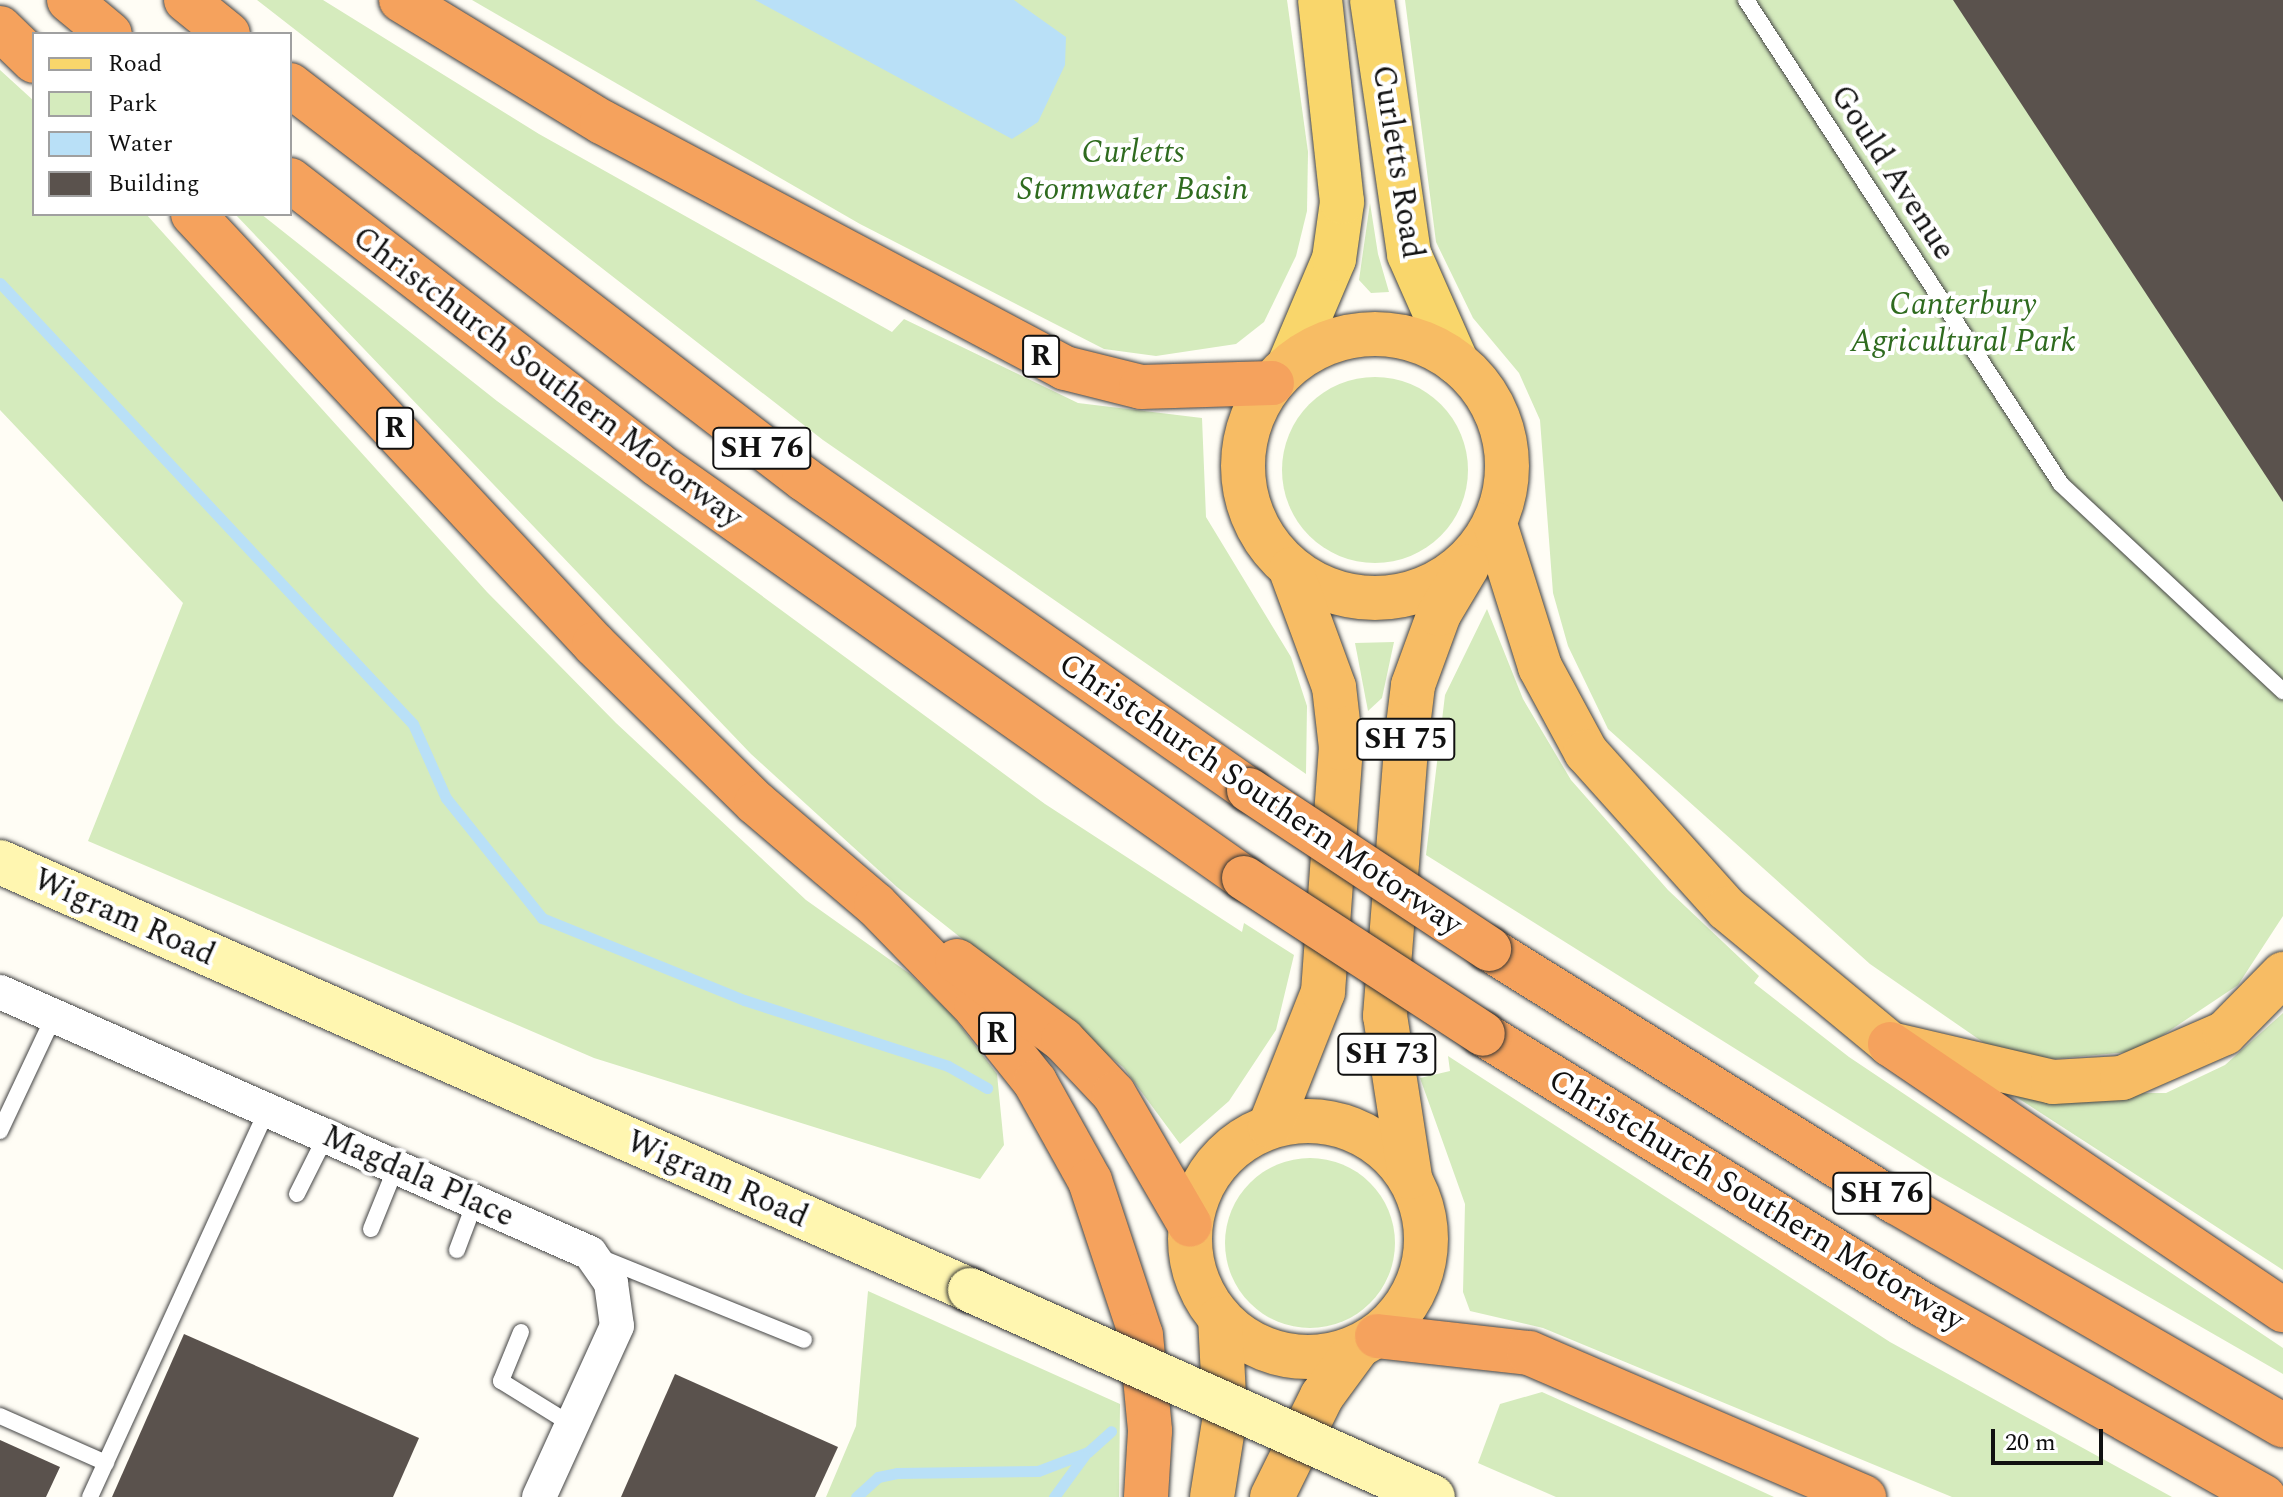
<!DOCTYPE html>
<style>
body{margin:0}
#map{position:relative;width:2283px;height:1497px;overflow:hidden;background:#fffdf5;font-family:Spectral,serif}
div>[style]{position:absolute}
.green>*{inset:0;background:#d5ebbd}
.round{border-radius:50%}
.water>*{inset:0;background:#b9e0f7}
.stream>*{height:11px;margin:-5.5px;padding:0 5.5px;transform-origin:5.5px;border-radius:5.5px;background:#b9e0f7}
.building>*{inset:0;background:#5a524d}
.roads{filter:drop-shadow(0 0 2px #444) drop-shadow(0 0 2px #444)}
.service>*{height:16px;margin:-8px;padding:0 8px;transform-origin:8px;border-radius:8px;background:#fff}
.minor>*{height:34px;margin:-17px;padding:0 17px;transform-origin:17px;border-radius:17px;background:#fff}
.secondary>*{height:44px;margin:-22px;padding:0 22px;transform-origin:22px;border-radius:22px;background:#fff6b0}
.primary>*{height:44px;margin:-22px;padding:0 22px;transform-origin:22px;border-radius:22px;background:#f9d66b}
.trunk>*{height:44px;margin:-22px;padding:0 22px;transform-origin:22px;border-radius:22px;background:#f7bc64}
.trunk>.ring{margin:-22px;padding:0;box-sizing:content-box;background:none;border:44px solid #f7bc64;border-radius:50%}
.motorway>*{height:44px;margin:-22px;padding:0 22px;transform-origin:22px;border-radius:22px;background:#f5a25d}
.bridges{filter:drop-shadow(0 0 2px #333) drop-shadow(0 0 2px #333)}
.secondary-bridge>*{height:44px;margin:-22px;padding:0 22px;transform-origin:22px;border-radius:22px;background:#fff6b0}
.motorway-bridge>*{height:44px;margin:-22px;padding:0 22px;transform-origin:22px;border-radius:22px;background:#f5a25d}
span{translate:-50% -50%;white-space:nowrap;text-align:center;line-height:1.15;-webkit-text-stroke:8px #fff;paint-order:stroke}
.shield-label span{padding:2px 6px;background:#fff;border:2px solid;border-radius:6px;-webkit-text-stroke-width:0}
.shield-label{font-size:30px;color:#111;font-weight:700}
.park-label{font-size:32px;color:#2f6b1f;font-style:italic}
.street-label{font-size:32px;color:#111}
.legend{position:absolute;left:32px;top:32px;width:260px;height:184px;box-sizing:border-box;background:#fff;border:2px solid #a0a0a0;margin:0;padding:10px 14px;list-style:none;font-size:24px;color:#111}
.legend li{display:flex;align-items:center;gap:16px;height:40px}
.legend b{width:40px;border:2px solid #a0a0a0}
.scale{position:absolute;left:1991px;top:1429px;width:112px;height:36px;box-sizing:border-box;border:4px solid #111;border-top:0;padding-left:10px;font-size:24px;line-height:28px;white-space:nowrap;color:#111;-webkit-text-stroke:6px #fff;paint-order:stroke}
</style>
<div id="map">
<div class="green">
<div style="clip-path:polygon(257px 0,323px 0,539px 134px,892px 332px,904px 319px,1078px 403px,1202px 418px,1206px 517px,1291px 657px,1307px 706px,1306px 774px,823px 440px)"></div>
<div style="clip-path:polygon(472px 0,1287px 0,1308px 152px,1307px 211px,1296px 256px,1264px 322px,1236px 344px,1156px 356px,1104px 349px,860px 224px)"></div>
<div style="clip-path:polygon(1405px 0,2283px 0,2283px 916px,2238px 985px,2139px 1051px,2053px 1059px,1990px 1047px,1870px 964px,1608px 729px,1568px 646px,1553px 593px,1540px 420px,1519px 373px,1473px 318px,1436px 242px)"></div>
<div style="clip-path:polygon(0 70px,34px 101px,34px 214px,146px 214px,487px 592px,616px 723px,806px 900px,910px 974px,952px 1015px,997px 1074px,1004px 1145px,980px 1179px,594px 1058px,88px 841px,183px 603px,0 410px)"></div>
<div style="clip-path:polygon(1370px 203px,1378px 254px,1389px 292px,1371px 293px,1359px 280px)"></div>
<div style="clip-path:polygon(235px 214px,261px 214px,497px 401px,1045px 804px,1242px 932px,1244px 923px,1294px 955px,1276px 1030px,1229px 1101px,1180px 1144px,1123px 1067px,897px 887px,751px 754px)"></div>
<div class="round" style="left:1282px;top:377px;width:186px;height:186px"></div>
<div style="clip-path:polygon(1487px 609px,1523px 699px,1571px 780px,1668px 890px,1759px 976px,1754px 983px,1849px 1057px,2283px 1348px,2283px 1374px,1937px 1175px,1426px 855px,1445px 695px)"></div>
<div style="clip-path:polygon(1394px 642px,1382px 698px,1368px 711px,1355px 643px)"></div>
<div style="clip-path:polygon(2283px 1013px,2283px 1270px,2010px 1093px,2166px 1093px,2225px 1065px)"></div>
<div style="clip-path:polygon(1448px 1056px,1890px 1342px,2172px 1497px,1952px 1497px,1543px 1328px,1470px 1311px,1463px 1292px,1465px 1204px,1420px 1078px,1450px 1071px)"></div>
<div class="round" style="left:1225px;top:1158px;width:170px;height:170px"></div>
<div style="clip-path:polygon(868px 1291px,1120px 1404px,1119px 1497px,826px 1497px,856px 1426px)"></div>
<div style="clip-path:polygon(1542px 1392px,1689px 1458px,1774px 1497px,1556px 1497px,1478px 1463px,1500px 1404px)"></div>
</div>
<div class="water">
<div style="clip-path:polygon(755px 0,1014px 0,1066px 37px,1065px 65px,1038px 122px,1012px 139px)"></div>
</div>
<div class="stream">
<div style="left:0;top:283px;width:604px;rotate:46.88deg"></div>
<div style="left:413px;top:724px;width:81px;rotate:66deg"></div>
<div style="left:446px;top:798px;width:154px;rotate:51.3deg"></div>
<div style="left:542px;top:918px;width:218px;rotate:22.1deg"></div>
<div style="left:744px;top:1000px;width:214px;rotate:17.9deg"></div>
<div style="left:948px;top:1066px;width:45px;rotate:29.4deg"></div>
<div style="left:856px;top:1497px;width:30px;rotate:-42deg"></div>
<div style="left:878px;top:1477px;width:19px;rotate:-12deg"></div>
<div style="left:897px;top:1473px;width:141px;rotate:-0.8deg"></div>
<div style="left:1038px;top:1471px;width:53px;rotate:-20.8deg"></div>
<div style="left:1088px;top:1452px;width:31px;rotate:-42deg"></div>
<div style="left:1054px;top:1497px;width:51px;rotate:-53.8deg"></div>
</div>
<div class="building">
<div style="clip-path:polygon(1953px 0,2283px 0,2283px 502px)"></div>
<div style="clip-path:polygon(184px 1334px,419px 1438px,393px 1497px,112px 1497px)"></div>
<div style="clip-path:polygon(675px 1374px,838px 1447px,815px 1497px,621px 1497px)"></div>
<div style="clip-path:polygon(0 1440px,60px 1467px,46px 1497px,0 1497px)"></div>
</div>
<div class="roads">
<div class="service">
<div style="left:1746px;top:0;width:577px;rotate:56.94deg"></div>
<div style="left:2061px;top:484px;width:304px;rotate:43deg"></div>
<div style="left:0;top:1131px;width:127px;rotate:-64.8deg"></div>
<div style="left:297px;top:1194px;width:65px;rotate:-63.4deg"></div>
<div style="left:371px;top:1229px;width:67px;rotate:-68deg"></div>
<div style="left:457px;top:1250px;width:51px;rotate:-69.4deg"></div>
<div style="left:599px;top:1257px;width:221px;rotate:22deg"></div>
<div style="left:521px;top:1332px;width:53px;rotate:112.2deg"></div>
<div style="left:501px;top:1381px;width:86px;rotate:31.7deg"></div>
<div style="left:0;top:1416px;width:116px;rotate:23.9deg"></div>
<div style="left:90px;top:1497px;width:426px;rotate:-65.4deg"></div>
</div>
<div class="minor">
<div style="left:0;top:992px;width:645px;rotate:23.86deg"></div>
<div style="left:590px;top:1253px;width:37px;rotate:55deg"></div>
<div style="left:611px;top:1283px;width:43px;rotate:82.1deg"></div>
<div style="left:617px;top:1326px;width:188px;rotate:114.5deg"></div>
</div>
<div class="secondary">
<div style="left:0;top:862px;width:1060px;rotate:23.81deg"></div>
</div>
<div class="primary">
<div style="left:1372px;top:0;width:257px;rotate:81.7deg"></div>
<div style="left:1409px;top:254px;width:119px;rotate:66.2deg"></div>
<div style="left:1289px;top:365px;width:115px;rotate:-67deg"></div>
<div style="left:1334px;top:259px;width:58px;rotate:-82deg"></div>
<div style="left:1342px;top:202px;width:203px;rotate:-96.2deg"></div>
</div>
<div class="trunk">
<div class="ring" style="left:1243px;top:334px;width:220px;height:220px"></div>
<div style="left:1495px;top:524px;width:150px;rotate:72.5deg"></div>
<div style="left:1540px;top:667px;width:97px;rotate:61.6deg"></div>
<div style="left:1586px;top:752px;width:211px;rotate:48.1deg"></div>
<div style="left:1727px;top:909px;width:212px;rotate:39.6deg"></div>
<div style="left:1890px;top:1044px;width:167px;rotate:13.1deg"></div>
<div style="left:2053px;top:1082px;width:69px;rotate:-3.3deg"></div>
<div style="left:2122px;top:1078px;width:112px;rotate:-23.6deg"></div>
<div style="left:2225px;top:1033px;width:83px;rotate:-45.5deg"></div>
<div class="ring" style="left:1190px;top:1121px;width:192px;height:192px"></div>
<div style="left:1270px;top:1126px;width:144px;rotate:-68.4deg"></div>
<div style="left:1323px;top:992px;width:245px;rotate:-85.8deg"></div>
<div style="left:1341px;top:748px;width:61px;rotate:-96.5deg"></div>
<div style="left:1334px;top:687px;width:125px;rotate:-110.2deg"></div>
<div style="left:1410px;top:1177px;width:163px;rotate:-98.8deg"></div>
<div style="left:1385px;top:1016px;width:291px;rotate:-85.5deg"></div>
<div style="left:1408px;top:726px;width:41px;rotate:-83deg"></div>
<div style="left:1413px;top:685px;width:76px;rotate:-69.9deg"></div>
<div style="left:1439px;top:614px;width:55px;rotate:-59.2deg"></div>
<div style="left:1212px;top:1497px;width:82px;rotate:-80.9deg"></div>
<div style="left:1225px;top:1416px;width:98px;rotate:-92.9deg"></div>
<div style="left:1272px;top:1497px;width:113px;rotate:-63.7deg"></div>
<div style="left:1322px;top:1396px;width:61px;rotate:-53.7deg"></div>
</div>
<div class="motorway">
<div style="left:69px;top:0;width:53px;rotate:39.7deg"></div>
<div style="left:186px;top:0;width:54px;rotate:39deg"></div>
<div style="left:401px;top:0;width:235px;rotate:31.3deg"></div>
<div style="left:602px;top:122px;width:524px;rotate:27.98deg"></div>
<div style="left:1065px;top:368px;width:78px;rotate:14deg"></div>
<div style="left:1141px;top:387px;width:131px;rotate:-1.7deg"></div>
<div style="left:0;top:28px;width:47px;rotate:44.1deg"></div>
<div style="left:290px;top:85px;width:648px;rotate:37.47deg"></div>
<div style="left:804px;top:479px;width:543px;rotate:34.95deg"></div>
<div style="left:290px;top:180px;width:464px;rotate:37.7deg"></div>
<div style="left:657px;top:464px;width:718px;rotate:35.19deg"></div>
<div style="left:193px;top:214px;width:588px;rotate:47deg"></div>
<div style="left:594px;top:644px;width:227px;rotate:44.5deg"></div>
<div style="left:756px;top:803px;width:157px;rotate:40.4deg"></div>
<div style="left:876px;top:905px;width:144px;rotate:45.8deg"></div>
<div style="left:976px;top:1008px;width:95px;rotate:51.4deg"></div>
<div style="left:1035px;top:1082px;width:113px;rotate:60.9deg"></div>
<div style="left:1090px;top:1181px;width:162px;rotate:71.7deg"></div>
<div style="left:1141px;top:1335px;width:96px;rotate:84.6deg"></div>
<div style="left:1150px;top:1431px;width:66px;rotate:93.5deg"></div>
<div style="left:1489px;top:949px;width:479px;rotate:31.9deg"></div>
<div style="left:1896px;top:1202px;width:447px;rotate:30deg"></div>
<div style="left:957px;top:961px;width:132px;rotate:36.7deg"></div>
<div style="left:1063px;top:1040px;width:74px;rotate:46.6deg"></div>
<div style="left:1114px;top:1094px;width:151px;rotate:59.9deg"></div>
<div style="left:1483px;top:1034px;width:519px;rotate:31.61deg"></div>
<div style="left:1925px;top:1306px;width:389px;rotate:29.4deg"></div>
<div style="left:1890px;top:1044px;width:475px;rotate:34.1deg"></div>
<div style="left:1377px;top:1336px;width:153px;rotate:6.4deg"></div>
<div style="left:1529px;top:1353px;width:365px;rotate:23.3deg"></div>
</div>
</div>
<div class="bridges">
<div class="secondary-bridge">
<div style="left:970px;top:1290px;width:507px;rotate:24.09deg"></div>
</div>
<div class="motorway-bridge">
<div style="left:1249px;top:790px;width:288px;rotate:33.5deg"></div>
<div style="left:1244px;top:878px;width:285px;rotate:33.1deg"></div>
</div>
</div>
<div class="shield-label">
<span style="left:1041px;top:356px">R</span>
<span style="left:395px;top:428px">R</span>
<span style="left:762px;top:448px">SH 76</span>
<span style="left:1406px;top:739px">SH 75</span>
<span style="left:997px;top:1033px">R</span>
<span style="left:1387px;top:1054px">SH 73</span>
<span style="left:1882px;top:1193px">SH 76</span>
</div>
<div class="park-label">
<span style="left:1133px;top:172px">Curletts<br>Stormwater Basin</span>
<span style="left:1963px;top:324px">Canterbury<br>Agricultural Park</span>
</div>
<div class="street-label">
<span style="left:1397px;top:162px;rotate:81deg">Curletts Road</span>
<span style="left:1892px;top:173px;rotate:57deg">Gould Avenue</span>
<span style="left:547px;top:378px;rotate:37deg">Christchurch Southern Motorway</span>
<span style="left:1260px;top:795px;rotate:34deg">Christchurch Southern Motorway</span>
<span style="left:124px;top:918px;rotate:24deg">Wigram Road</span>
<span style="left:418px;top:1177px;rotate:24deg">Magdala Place</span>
<span style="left:717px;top:1180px;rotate:24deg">Wigram Road</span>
<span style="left:1756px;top:1201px;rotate:31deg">Christchurch Southern Motorway</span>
</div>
<ul class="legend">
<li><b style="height:10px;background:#f9d66b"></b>Road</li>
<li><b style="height:22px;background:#d5ebbd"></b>Park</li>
<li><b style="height:22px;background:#b9e0f7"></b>Water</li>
<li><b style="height:22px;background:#5a524d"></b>Building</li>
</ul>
<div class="scale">20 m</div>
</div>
